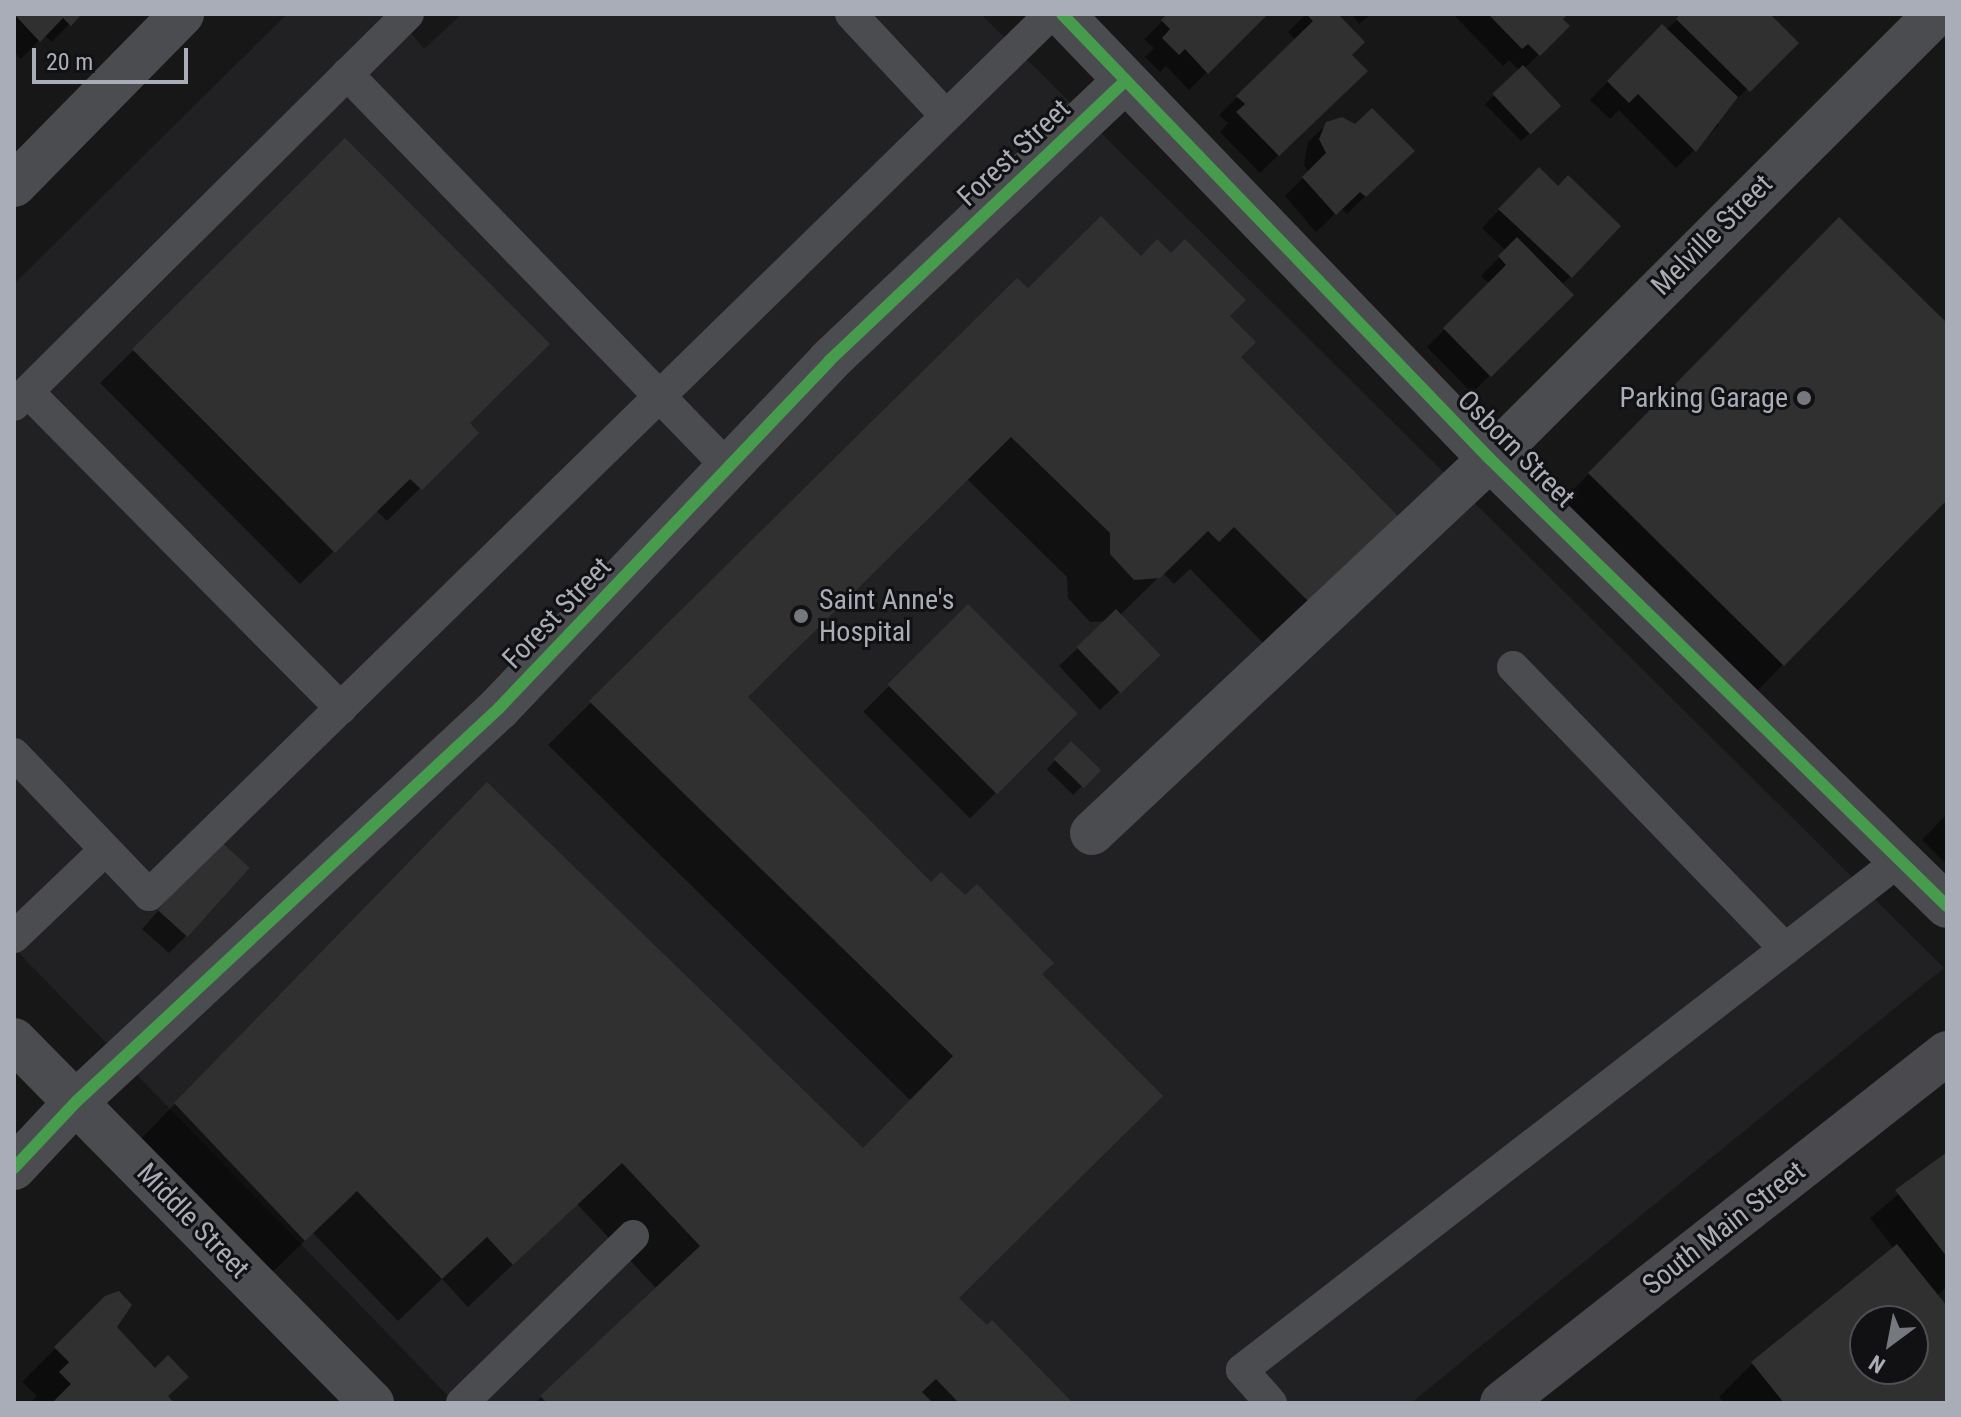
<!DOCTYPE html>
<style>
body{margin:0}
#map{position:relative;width:1961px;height:1417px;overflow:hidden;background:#171717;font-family:"Roboto Condensed",sans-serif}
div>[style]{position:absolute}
.built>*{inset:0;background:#212123}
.shadow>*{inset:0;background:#0007;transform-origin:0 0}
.building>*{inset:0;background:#303031;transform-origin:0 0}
.service>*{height:32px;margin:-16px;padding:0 16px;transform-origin:16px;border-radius:16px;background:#4b4c50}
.minor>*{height:44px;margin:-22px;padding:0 22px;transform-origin:22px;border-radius:22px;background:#4b4c50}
.tertiary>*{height:44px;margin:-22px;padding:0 22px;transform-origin:22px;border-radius:22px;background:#4b4c50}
.secondary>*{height:44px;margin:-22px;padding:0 22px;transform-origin:22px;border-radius:22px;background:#4a4a4e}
.cycleway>*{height:12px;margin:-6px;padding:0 6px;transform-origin:6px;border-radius:6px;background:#469c4c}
.dots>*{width:22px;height:22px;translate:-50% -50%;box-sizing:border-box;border:4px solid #111113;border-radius:50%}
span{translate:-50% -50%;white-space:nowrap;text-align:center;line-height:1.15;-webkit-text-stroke:6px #111113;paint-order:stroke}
.street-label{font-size:28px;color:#a9adb7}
.poi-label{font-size:28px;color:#a9adb7}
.right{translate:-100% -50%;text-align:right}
.left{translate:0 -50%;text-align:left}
.frame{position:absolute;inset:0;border:16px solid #a9adb7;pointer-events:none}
.north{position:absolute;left:1849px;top:1305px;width:80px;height:80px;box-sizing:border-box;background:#111113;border:2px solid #4e4f55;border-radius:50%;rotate:212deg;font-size:22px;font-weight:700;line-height:32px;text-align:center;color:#a9adb7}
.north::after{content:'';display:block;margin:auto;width:28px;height:36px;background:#76787f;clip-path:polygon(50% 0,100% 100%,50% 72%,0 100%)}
.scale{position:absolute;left:32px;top:48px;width:156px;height:36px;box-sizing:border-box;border:4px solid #a9adb7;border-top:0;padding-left:10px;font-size:24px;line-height:28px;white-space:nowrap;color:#a9adb7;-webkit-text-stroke:6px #111113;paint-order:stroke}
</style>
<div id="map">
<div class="built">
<div style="clip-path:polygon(287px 14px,396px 14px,424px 49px,462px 14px,981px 14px,1944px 968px,1411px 1403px,455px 1403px,14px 948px,14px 284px)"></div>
</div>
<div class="shadow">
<div style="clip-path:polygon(14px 14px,79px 14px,52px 42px,44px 35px,21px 59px,14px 52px)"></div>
<div style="clip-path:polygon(1170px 14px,1266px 14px,1189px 90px,1166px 66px,1160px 72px,1145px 57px,1154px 48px,1144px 39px)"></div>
<div style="clip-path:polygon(1306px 14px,1336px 14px,1349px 55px,1365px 71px,1260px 173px,1220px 132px,1228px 123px,1219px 115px,1296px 40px,1288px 32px)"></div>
<div style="clip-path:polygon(1352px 14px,1371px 14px,1359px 24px)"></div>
<div style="clip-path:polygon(1453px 14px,1566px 14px,1560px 20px,1567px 26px,1524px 69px,1558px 106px,1521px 141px,1485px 104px,1520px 71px,1509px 60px,1503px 66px)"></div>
<div style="clip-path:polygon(1683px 14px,1767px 14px,1796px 43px,1713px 121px,1719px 125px,1676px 168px,1619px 110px,1610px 119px,1590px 100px,1662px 26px,1666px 30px)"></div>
<div style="clip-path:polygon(1327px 124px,1394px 168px,1347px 214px,1341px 208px,1316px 232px,1285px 196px,1309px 172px,1304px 165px,1308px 142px)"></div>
<div style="clip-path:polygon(345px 141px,468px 423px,476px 433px,387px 521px,376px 510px,300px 584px,100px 383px)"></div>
<div style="clip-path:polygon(1521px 187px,1557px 188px,1618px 226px,1562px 285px,1571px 295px,1472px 393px,1427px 347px,1490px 284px,1481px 276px,1506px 251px,1482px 228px)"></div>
<div style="clip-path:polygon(1839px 220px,1947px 326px,1947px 497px,1750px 698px,1556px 507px)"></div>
<div style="clip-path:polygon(1140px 258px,1227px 316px,1238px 357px,1399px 520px,1269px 649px,1190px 569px,1174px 584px,1163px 573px,1120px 615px,1139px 673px,1100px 710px,1059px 666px,1106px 621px,1090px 622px,1068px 598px,1067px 577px,967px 479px,745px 697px,931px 884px,1040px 975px,957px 1298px,1071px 1403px,535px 1403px,657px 1289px,577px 1204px,468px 1307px,442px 1279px,398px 1321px,313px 1233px,261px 1283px,132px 1148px,443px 828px,863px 1150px,911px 1101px,548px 745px,1017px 281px,1028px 291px)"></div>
<div style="left:968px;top:607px;width:151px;height:148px;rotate:45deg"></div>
<div style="left:1071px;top:744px;width:37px;height:35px;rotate:44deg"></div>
<div style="clip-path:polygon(1947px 814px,1947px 865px,1922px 840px)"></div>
<div style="clip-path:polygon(202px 862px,187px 935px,169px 953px,142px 929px)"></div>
<div style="clip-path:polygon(evenodd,1947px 1154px,1947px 1287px,1936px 1296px,1947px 1309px,1947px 1403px,1724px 1403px,1719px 1397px,1752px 1364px,1894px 1249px,1870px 1218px,1947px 1154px,1865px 1321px,1913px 1321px,1913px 1369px,1865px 1369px,1865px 1321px)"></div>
<div style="clip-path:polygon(124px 1296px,129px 1305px,114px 1328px,172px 1403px,30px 1403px,37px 1396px,22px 1382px,106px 1298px)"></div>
</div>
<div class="building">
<div style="clip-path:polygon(14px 14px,82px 14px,71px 26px,63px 18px,40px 42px)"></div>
<div style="clip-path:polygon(1167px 14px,1268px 14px,1208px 74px,1185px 49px,1179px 55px,1162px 38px,1170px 29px,1161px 20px)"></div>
<div style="clip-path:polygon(1306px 14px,1338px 14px,1365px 42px,1352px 55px,1368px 71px,1279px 156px,1236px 112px,1245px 104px,1236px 96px,1313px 21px)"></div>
<div style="clip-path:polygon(1488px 14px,1568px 14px,1563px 19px,1570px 26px,1540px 56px,1528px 44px,1522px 49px)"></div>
<div style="clip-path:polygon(1680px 14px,1770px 14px,1799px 43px,1750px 92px,1676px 19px)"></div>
<div style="clip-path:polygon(1662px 24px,1738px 97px,1696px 152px,1638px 94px,1629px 103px,1607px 81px)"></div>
<div style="left:1523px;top:65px;width:56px;height:42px;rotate:47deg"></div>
<div style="clip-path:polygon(1372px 108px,1415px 151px,1366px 197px,1360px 192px,1336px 215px,1302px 177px,1326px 153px,1319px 139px,1326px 122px,1342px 117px,1355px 124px)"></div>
<div style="clip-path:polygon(345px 138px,550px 344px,470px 423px,479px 433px,422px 490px,410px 479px,335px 553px,132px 349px)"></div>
<div style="clip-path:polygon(1539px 167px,1558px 186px,1568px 175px,1621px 226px,1572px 278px,1498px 209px)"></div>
<div style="clip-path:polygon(1101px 216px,1141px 256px,1157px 239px,1171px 253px,1185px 239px,1246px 300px,1230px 316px,1256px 342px,1241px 357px,1402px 520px,1314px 607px,1234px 527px,1219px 542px,1208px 531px,1160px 578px,1134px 580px,1110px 554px,1110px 533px,1011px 437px,748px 697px,931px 882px,941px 872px,965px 895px,977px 884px,1054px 963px,1042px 974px,1163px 1096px,959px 1298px,987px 1325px,992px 1320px,1073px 1403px,959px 1403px,936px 1379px,922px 1392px,933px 1403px,547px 1403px,540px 1396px,700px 1246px,622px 1163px,513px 1265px,487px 1237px,442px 1279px,357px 1191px,305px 1241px,174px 1103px,487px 782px,863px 1148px,953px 1056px,589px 701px,1017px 278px,1028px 288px)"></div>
<div style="clip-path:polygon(1839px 217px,1947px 323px,1947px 500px,1784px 666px,1588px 473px)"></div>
<div style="clip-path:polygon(1517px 237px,1574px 295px,1491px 377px,1443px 328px,1506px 265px,1498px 256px)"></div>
<div style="left:968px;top:604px;width:155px;height:114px;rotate:45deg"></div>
<div style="left:1116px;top:609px;width:64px;height:55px;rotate:46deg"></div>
<div style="left:1071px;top:741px;width:42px;height:25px;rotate:44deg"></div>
<div style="left:220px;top:841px;width:40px;height:93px;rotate:42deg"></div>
<div style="clip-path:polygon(1947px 1152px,1947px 1257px,1895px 1190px)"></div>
<div style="clip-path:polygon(evenodd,1897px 1244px,1947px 1306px,1947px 1403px,1784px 1403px,1751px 1362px,1897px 1244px,1865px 1321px,1913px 1321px,1913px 1369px,1865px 1369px,1865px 1321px)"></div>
<div style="clip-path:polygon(119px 1291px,132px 1305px,117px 1327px,155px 1368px,168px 1355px,189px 1377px,168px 1396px,174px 1403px,52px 1403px,71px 1384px,59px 1372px,69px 1362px,54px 1347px,105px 1296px)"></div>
</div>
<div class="service">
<div style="left:851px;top:14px;width:139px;rotate:47deg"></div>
<div style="left:347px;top:74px;width:547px;rotate:45.89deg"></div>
<div style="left:28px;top:392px;width:445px;rotate:45.3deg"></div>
<div style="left:14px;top:405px;width:555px;rotate:-44.78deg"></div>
<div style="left:1513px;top:667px;width:392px;rotate:46deg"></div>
<div style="left:14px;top:754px;width:195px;rotate:46.2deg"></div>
<div style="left:149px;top:895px;width:1261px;rotate:-44.33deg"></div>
<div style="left:14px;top:937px;width:126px;rotate:-43.7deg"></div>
<div style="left:462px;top:1403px;width:239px;rotate:-44.3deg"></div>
<div style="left:1271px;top:1403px;width:44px;rotate:-131.3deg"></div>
<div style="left:1242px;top:1370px;width:833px;rotate:-37.78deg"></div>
</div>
<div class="minor">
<div style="left:1062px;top:14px;width:617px;rotate:46.12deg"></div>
<div style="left:1490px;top:459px;width:639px;rotate:44.37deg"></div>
<div style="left:14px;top:185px;width:240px;rotate:-45.5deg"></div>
<div style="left:1092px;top:833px;width:546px;rotate:-43.22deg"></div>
<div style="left:1490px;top:459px;width:630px;rotate:-44.94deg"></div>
<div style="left:14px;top:1168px;width:92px;rotate:-46.8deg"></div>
<div style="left:77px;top:1101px;width:577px;rotate:-42.96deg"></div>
<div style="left:499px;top:708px;width:479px;rotate:-46.4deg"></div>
<div style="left:829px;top:361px;width:407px;rotate:-43.4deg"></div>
</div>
<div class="tertiary">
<div style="left:14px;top:1040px;width:510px;rotate:45.4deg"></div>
</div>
<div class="secondary">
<div style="left:1502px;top:1403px;width:566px;rotate:-38.19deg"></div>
</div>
<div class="cycleway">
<div style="left:1062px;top:14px;width:617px;rotate:46.12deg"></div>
<div style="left:1490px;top:459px;width:639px;rotate:44.37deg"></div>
<div style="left:14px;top:1168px;width:92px;rotate:-46.8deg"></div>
<div style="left:77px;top:1101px;width:577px;rotate:-42.96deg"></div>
<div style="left:499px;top:708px;width:479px;rotate:-46.4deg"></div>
<div style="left:829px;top:361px;width:407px;rotate:-43.4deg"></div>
</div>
<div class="dots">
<div style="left:1804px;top:398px;background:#76787f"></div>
<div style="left:801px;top:616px;background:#76787f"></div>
</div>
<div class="street-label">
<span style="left:1014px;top:153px;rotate:-43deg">Forest Street</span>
<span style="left:1712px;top:235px;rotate:-45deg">Melville Street</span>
<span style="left:1516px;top:449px;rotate:45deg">Osborn Street</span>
<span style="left:557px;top:613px;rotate:-46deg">Forest Street</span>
<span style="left:193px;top:1221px;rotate:46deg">Middle Street</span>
<span style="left:1724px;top:1228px;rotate:-38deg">South Main Street</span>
</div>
<div class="poi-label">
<span class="right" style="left:1788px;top:398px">Parking Garage</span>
<span class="left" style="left:819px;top:616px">Saint Anne's<br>Hospital</span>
</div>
<div class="frame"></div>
<div class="north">N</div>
<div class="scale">20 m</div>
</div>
